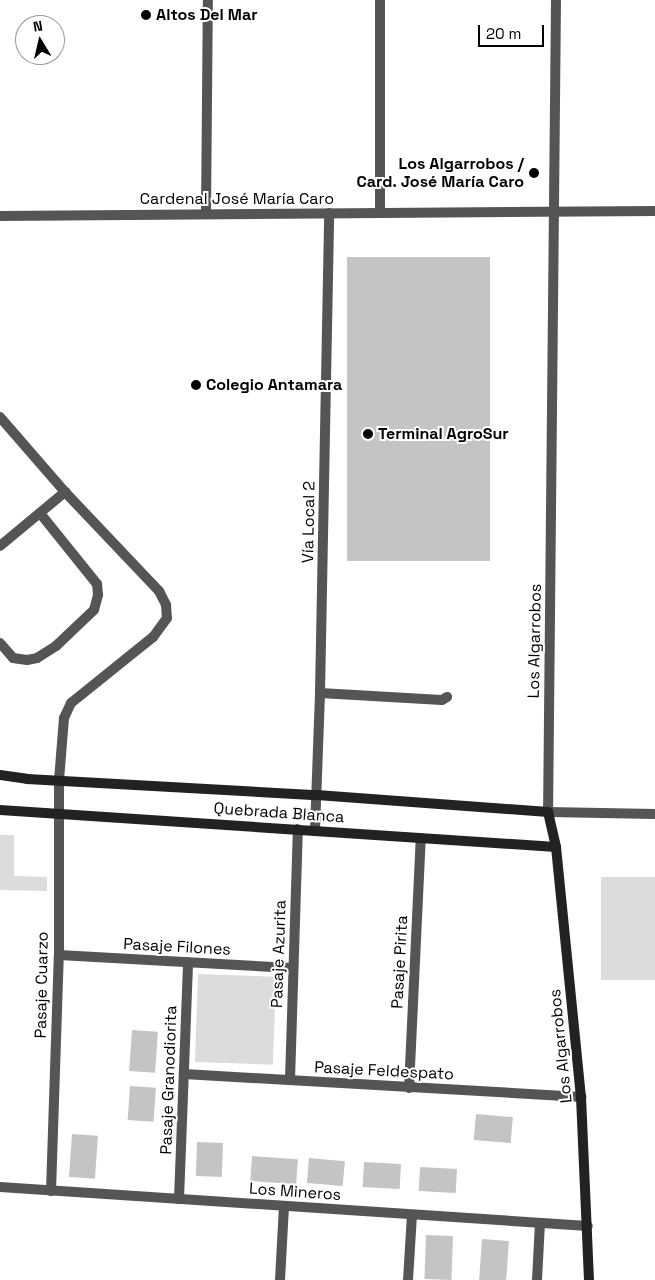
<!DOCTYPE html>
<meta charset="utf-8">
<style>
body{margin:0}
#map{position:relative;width:655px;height:1280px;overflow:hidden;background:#fff;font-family:"Space Grotesk",sans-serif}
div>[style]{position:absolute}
.green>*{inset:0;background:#dcdcdc;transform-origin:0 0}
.building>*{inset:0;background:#c4c4c4;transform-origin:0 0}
.lane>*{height:10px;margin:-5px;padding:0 5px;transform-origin:5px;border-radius:5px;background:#555}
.street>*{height:10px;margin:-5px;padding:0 5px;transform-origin:5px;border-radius:5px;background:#555}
.secondary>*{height:10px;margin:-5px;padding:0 5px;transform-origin:5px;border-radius:5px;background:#222}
.dots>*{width:14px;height:14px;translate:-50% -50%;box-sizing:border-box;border:2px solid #fff;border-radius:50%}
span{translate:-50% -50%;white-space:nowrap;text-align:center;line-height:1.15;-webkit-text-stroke:4px #fff;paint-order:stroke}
.poi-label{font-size:16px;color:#000;font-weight:700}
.left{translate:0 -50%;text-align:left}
.right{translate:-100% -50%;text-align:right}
.street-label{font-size:16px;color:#000}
.north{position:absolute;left:15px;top:15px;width:50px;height:50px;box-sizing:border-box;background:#fff;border:1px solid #999;border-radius:50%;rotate:351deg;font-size:14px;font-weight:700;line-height:20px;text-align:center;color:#000}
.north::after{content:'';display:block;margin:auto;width:18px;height:22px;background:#000;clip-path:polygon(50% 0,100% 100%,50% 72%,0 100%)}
.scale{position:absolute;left:478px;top:25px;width:66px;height:22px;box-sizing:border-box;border:2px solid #000;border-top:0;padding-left:6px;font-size:15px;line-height:18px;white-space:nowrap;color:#000;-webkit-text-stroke:4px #fff;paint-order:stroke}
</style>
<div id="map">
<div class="green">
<div style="clip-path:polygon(0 835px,14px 835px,14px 876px,47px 877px,47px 891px,0 890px)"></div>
<div style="left:655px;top:877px;width:103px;height:54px;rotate:90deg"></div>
<div style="left:198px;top:974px;width:78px;height:88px;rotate:2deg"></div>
</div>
<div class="building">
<div style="left:347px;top:257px;width:143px;height:304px"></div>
<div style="left:132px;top:1030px;width:26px;height:41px;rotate:4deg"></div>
<div style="left:130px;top:1086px;width:26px;height:34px;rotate:4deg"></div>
<div style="left:476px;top:1114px;width:37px;height:26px;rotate:5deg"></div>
<div style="left:72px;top:1134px;width:26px;height:43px;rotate:4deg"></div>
<div style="left:197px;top:1142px;width:26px;height:34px;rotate:2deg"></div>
<div style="left:252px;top:1156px;width:46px;height:25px;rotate:4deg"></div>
<div style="left:309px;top:1158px;width:36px;height:25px;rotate:5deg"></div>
<div style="left:364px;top:1162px;width:37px;height:25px;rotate:3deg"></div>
<div style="left:420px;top:1167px;width:37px;height:24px;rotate:3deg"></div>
<div style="left:426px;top:1235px;width:27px;height:44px;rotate:2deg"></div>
<div style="left:482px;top:1239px;width:27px;height:41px;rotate:4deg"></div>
</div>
<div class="lane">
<div style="left:0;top:417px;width:99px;rotate:49.1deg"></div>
<div style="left:65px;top:492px;width:137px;rotate:46.5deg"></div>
<div style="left:159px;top:591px;width:16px;rotate:63deg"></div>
<div style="left:166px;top:605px;width:13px;rotate:86deg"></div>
<div style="left:167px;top:618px;width:24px;rotate:126deg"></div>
<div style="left:153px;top:637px;width:105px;rotate:141.2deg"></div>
<div style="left:71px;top:703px;width:17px;rotate:115deg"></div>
<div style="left:64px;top:718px;width:62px;rotate:94.6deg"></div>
<div style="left:0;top:546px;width:85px;rotate:-39.7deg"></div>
<div style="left:0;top:643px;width:20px;rotate:49deg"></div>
<div style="left:13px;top:658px;width:14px;rotate:8deg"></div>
<div style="left:27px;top:660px;width:10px;rotate:-11deg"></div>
<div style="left:37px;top:658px;width:22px;rotate:-32deg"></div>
<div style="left:56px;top:646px;width:52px;rotate:-43.5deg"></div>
<div style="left:94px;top:610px;width:16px;rotate:-75deg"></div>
<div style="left:98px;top:595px;width:11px;rotate:-95deg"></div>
<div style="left:97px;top:584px;width:91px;rotate:-128.8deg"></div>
<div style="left:320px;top:693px;width:122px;rotate:3.3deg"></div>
<div style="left:442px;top:700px;width:6px;rotate:-31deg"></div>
</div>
<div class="street">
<div style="left:380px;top:0;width:213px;rotate:90deg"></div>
<div style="left:556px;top:0;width:812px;rotate:90.56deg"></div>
<div style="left:548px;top:812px;width:107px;rotate:1.1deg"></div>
<div style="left:206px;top:214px;width:214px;rotate:-89.5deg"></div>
<div style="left:0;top:216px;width:655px;rotate:-0.44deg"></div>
<div style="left:315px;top:830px;width:137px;rotate:-87.9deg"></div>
<div style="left:320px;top:693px;width:480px;rotate:-88.9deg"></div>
<div style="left:59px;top:955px;width:234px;rotate:3.2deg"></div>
<div style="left:184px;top:1074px;width:398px;rotate:3.3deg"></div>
<div style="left:290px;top:1080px;width:251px;rotate:-88.2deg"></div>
<div style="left:409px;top:1088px;width:250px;rotate:-87.3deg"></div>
<div style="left:0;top:1187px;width:589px;rotate:3.79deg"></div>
<div style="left:51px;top:1191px;width:236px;rotate:-88.1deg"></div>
<div style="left:59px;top:955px;width:175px;rotate:-90deg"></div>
<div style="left:179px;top:1199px;width:237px;rotate:-87.8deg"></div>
<div style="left:280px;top:1280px;width:74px;rotate:-86.9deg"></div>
<div style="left:408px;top:1280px;width:65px;rotate:-86.5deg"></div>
<div style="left:537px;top:1280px;width:57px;rotate:-87deg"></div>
</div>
<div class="secondary">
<div style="left:0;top:775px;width:27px;rotate:8deg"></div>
<div style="left:27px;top:779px;width:290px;rotate:3.2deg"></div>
<div style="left:317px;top:795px;width:232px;rotate:4.2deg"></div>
<div style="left:548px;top:812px;width:36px;rotate:77deg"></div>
<div style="left:556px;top:847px;width:251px;rotate:84.3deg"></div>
<div style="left:581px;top:1097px;width:183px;rotate:87.5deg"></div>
<div style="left:0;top:810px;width:557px;rotate:3.81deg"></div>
</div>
<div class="dots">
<div style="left:146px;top:15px;background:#000"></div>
<div style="left:534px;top:173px;background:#000"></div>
<div style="left:196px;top:385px;background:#000"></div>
<div style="left:368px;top:434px;background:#000"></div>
</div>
<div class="poi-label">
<span class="left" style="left:156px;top:15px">Altos Del Mar</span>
<span class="right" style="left:524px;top:173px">Los Algarrobos /<br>Card. José María Caro</span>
<span class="left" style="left:206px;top:385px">Colegio Antamara</span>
<span class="left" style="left:378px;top:434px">Terminal AgroSur</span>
</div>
<div class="street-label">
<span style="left:237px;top:199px">Cardenal José María Caro</span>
<span style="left:309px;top:522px;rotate:-89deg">Vía Local 2</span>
<span style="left:535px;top:641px;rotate:-89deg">Los Algarrobos</span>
<span style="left:279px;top:813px;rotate:4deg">Quebrada Blanca</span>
<span style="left:177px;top:947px;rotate:3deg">Pasaje Filones</span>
<span style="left:279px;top:954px;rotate:-88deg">Pasaje Azurita</span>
<span style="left:400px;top:962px;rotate:-87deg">Pasaje Pirita</span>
<span style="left:42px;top:985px;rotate:-89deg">Pasaje Cuarzo</span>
<span style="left:561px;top:1046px;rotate:-96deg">Los Algarrobos</span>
<span style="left:384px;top:1071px;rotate:3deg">Pasaje Feldespato</span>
<span style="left:169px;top:1080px;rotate:-88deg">Pasaje Granodiorita</span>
<span style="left:295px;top:1192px;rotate:4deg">Los Mineros</span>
</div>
<div class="north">N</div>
<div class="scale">20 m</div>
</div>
